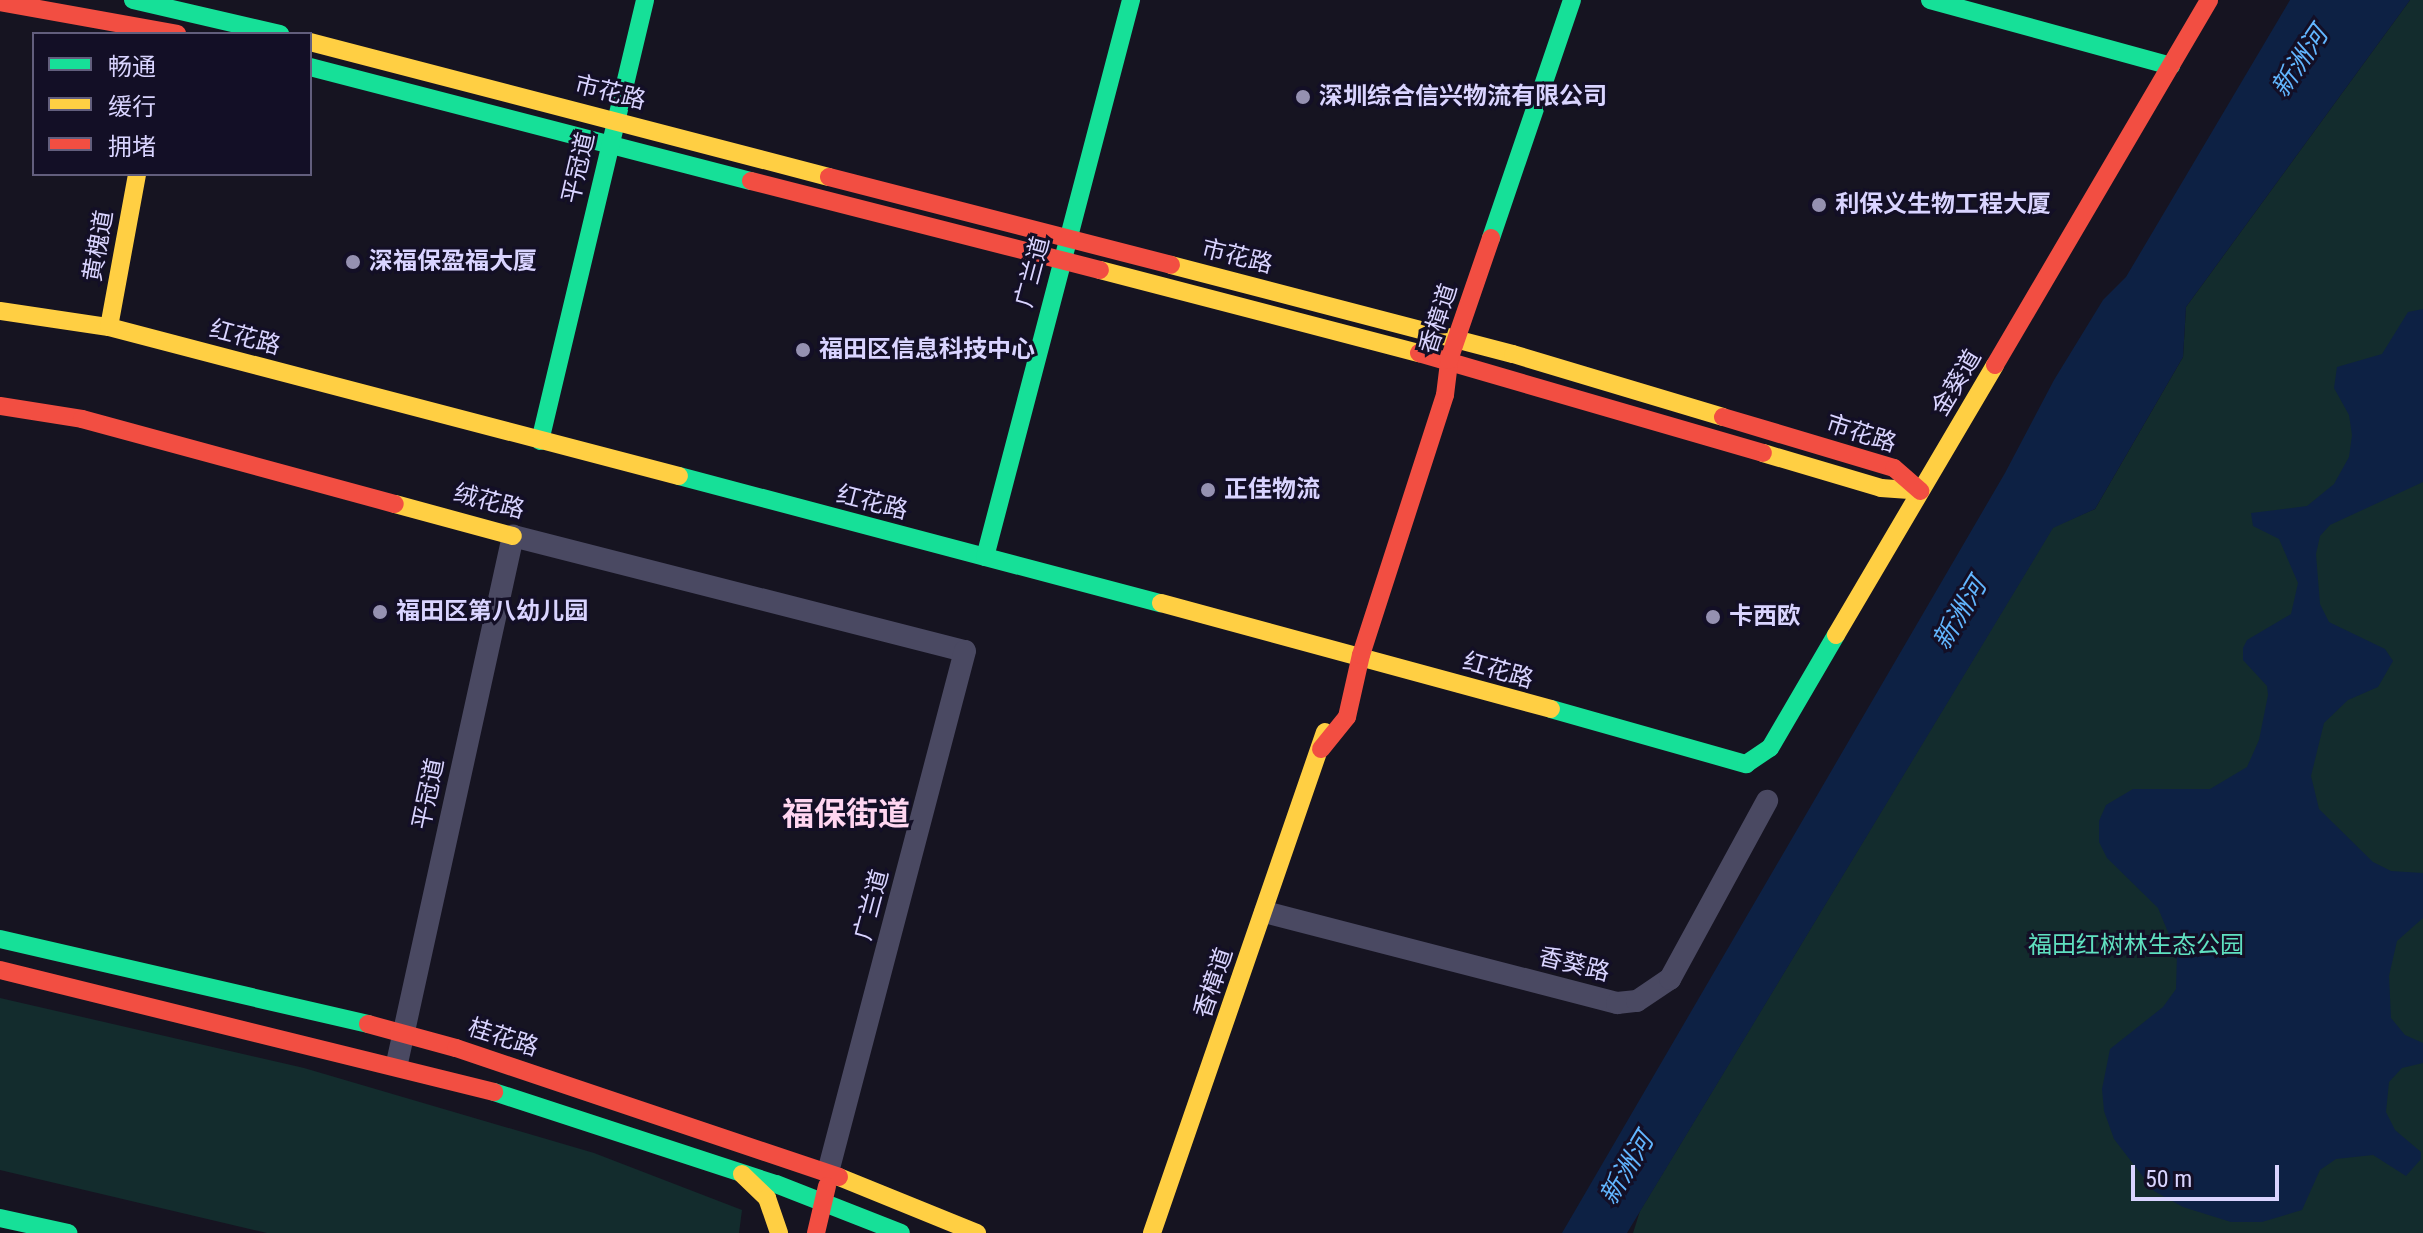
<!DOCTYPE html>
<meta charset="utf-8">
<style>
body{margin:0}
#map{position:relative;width:2423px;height:1233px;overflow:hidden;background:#161421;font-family:"Roboto Condensed","Noto Sans SC",sans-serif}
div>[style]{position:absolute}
.green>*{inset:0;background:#132c2d}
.water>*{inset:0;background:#0d2144}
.street>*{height:22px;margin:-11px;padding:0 11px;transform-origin:11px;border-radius:11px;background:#4a4962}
.fast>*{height:18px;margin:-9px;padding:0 9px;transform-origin:9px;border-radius:9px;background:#16e098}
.slow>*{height:18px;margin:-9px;padding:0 9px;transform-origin:9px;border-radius:9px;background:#ffcf43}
.jam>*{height:18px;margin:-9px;padding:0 9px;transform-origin:9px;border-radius:9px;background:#f24e42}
.dots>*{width:22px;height:22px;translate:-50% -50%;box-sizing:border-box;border:4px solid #130f26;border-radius:50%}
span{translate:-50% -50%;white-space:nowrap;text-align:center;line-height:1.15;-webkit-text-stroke:6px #130f26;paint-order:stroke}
.street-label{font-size:24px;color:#d9d4ff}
.poi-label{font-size:24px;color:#d9d4ff;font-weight:700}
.left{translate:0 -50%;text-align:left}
.park-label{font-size:24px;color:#5fe0c0}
.water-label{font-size:26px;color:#62b6ff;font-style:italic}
.district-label{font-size:32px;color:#ffd6f0;font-weight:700}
.legend{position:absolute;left:32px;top:32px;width:280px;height:144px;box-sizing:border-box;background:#130f26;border:2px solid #625e7d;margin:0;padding:10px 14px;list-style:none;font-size:24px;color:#d9d4ff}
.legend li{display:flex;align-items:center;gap:16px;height:40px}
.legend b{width:40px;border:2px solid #625e7d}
.scale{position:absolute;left:2131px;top:1165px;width:148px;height:36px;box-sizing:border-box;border:4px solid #d9d4ff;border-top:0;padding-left:10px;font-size:24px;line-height:28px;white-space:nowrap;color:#d9d4ff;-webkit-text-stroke:6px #130f26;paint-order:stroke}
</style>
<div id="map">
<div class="green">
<div style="clip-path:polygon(2410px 0,2423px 0,2423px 1233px,1633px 1233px,1640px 1211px,2053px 527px,2095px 509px,2183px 357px,2186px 307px)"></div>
<div style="clip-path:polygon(0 998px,304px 1068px,594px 1153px,742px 1210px,739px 1233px,267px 1233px,0 1170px)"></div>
</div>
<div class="water">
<div style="clip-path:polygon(2290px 0,2410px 0,2186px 307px,2183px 357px,2095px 509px,2053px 528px,1627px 1233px,1562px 1233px,2005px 473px,2054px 380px,2103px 300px,2126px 277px)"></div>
<div style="clip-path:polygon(2423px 309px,2423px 482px,2330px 525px,2320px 536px,2316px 554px,2320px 604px,2329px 622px,2385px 649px,2393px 661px,2378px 687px,2348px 700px,2324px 723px,2311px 776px,2319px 809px,2373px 862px,2391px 871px,2423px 873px,2423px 918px,2397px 941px,2389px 976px,2391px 1018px,2405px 1035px,2423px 1043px,2423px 1063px,2402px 1068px,2389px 1082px,2386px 1112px,2395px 1130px,2421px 1152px,2421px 1159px,2406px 1176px,2373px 1155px,2336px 1159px,2320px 1170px,2302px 1210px,2262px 1222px,2231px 1222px,2183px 1207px,2154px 1191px,2114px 1139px,2104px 1111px,2102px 1089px,2110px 1049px,2163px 1007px,2176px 989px,2177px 954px,2158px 908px,2107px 858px,2099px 842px,2099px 821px,2106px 805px,2133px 789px,2210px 789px,2247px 767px,2259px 740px,2268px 695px,2267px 686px,2243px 660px,2243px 648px,2247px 640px,2291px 614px,2298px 583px,2279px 539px,2253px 526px,2251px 513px,2307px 506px,2334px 484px,2349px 457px,2352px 435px,2349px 415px,2334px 388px,2337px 367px,2382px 354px,2408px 312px)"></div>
</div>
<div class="street">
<div style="left:1265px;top:912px;width:364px;rotate:14.5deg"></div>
<div style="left:1617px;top:1003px;width:20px;rotate:-6deg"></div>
<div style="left:1637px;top:1001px;width:40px;rotate:-34deg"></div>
<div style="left:1670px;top:979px;width:203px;rotate:-61.4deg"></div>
<div style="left:397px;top:1063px;width:540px;rotate:-77.59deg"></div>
<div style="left:513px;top:536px;width:466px;rotate:14.3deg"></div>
<div style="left:965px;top:651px;width:539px;rotate:104.73deg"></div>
</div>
<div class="fast">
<div style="left:133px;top:0;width:151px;rotate:13deg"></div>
<div style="left:1930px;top:0;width:250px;rotate:15.3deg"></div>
<div style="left:310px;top:67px;width:455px;rotate:14.5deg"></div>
<div style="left:1491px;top:238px;width:251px;rotate:-71.2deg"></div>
<div style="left:540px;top:441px;width:453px;rotate:-76.6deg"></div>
<div style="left:679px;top:476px;width:498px;rotate:14.8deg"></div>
<div style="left:985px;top:557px;width:576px;rotate:-75.31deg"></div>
<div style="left:1551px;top:709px;width:203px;rotate:15.8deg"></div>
<div style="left:1746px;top:764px;width:29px;rotate:-34deg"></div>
<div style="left:1770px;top:748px;width:131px;rotate:-59.7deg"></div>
<div style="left:0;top:939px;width:378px;rotate:13deg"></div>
<div style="left:494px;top:1092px;width:297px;rotate:18.1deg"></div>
<div style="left:776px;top:1184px;width:134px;rotate:21.4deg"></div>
<div style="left:0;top:1218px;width:70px;rotate:12.4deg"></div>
</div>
<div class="slow">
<div style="left:310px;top:42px;width:536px;rotate:14.58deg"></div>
<div style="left:1171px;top:265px;width:353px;rotate:14.6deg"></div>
<div style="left:1513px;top:354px;width:219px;rotate:16.7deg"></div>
<div style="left:1100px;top:270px;width:330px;rotate:14.6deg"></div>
<div style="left:0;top:311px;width:110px;rotate:8.4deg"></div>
<div style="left:109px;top:327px;width:589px;rotate:14.65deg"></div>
<div style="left:109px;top:327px;width:156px;rotate:-79.6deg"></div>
<div style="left:1763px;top:453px;width:123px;rotate:16.5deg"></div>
<div style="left:1881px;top:488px;width:39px;rotate:4deg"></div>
<div style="left:395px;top:504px;width:122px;rotate:15.2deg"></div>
<div style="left:1161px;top:603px;width:404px;rotate:15.2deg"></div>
<div style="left:1836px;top:635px;width:313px;rotate:-59.5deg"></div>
<div style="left:742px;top:1174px;width:35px;rotate:44deg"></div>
<div style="left:767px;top:1198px;width:37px;rotate:71deg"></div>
<div style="left:839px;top:1177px;width:149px;rotate:22.1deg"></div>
<div style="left:1152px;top:1233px;width:530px;rotate:-70.95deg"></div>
</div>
<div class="jam">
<div style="left:0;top:2px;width:180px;rotate:10.2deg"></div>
<div style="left:829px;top:177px;width:353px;rotate:14.4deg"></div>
<div style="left:751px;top:181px;width:360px;rotate:14.3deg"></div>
<div style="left:1419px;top:353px;width:358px;rotate:16.2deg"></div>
<div style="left:1995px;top:365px;width:423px;rotate:-59.6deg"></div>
<div style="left:0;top:406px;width:83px;rotate:9deg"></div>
<div style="left:82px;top:419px;width:324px;rotate:15.2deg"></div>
<div style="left:1723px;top:417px;width:178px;rotate:16.6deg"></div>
<div style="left:1894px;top:468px;width:35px;rotate:41deg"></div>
<div style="left:1321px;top:749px;width:41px;rotate:-50.9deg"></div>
<div style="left:1347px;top:717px;width:64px;rotate:-77.3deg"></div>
<div style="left:1361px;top:655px;width:273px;rotate:-72.1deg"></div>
<div style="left:1445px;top:395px;width:35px;rotate:-83deg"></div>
<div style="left:1449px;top:360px;width:129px;rotate:-71deg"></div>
<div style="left:0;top:970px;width:509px;rotate:13.87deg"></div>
<div style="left:368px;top:1024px;width:91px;rotate:15.3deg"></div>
<div style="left:456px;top:1048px;width:404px;rotate:18.6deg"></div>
<div style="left:816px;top:1233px;width:48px;rotate:-76.8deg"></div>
</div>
<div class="dots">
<div style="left:1303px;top:97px;background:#9591b1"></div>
<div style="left:1819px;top:205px;background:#9591b1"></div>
<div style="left:353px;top:262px;background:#9591b1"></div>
<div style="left:803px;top:350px;background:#9591b1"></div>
<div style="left:1208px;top:490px;background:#9591b1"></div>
<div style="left:380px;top:612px;background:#9591b1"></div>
<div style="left:1713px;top:617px;background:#9591b1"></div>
</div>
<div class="street-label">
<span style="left:610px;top:93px;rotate:14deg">市花路</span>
<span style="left:579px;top:168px;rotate:-77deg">平冠道</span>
<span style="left:99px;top:246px;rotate:-80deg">黄槐道</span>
<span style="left:1237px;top:257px;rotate:14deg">市花路</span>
<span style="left:1033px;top:272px;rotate:-75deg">广兰道</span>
<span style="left:1439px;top:319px;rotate:-72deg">香樟道</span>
<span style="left:245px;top:338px;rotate:15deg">红花路</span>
<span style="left:1957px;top:383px;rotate:-59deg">金葵道</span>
<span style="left:1861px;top:434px;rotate:18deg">市花路</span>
<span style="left:489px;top:502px;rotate:15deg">绒花路</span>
<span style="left:872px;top:503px;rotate:14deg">红花路</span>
<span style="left:1498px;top:671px;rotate:16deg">红花路</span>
<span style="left:429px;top:794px;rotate:-78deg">平冠道</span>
<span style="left:872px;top:905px;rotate:-75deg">广兰道</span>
<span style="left:1574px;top:965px;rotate:14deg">香葵路</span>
<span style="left:1214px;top:983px;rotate:-71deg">香樟道</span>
<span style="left:503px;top:1038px;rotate:18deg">桂花路</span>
</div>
<div class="poi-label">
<span class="left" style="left:1319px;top:97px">深圳综合信兴物流有限公司</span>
<span class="left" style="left:1835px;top:205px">利保义生物工程大厦</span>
<span class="left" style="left:369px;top:262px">深福保盈福大厦</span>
<span class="left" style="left:819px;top:350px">福田区信息科技中心</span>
<span class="left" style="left:1224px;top:490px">正佳物流</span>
<span class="left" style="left:396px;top:612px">福田区第八幼儿园</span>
<span class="left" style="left:1729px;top:617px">卡西欧</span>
</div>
<div class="park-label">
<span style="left:2136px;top:946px">福田红树林生态公园</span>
</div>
<div class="water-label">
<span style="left:2300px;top:62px;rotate:-56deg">新洲河</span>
<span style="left:1960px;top:614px;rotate:-59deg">新洲河</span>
<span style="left:1627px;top:1169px;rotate:-59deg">新洲河</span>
</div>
<div class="district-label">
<span style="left:846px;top:814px">福保街道</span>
</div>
<ul class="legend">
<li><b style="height:10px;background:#16e098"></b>畅通</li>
<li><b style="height:10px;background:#ffcf43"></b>缓行</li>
<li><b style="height:10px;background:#f24e42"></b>拥堵</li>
</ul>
<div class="scale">50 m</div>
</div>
